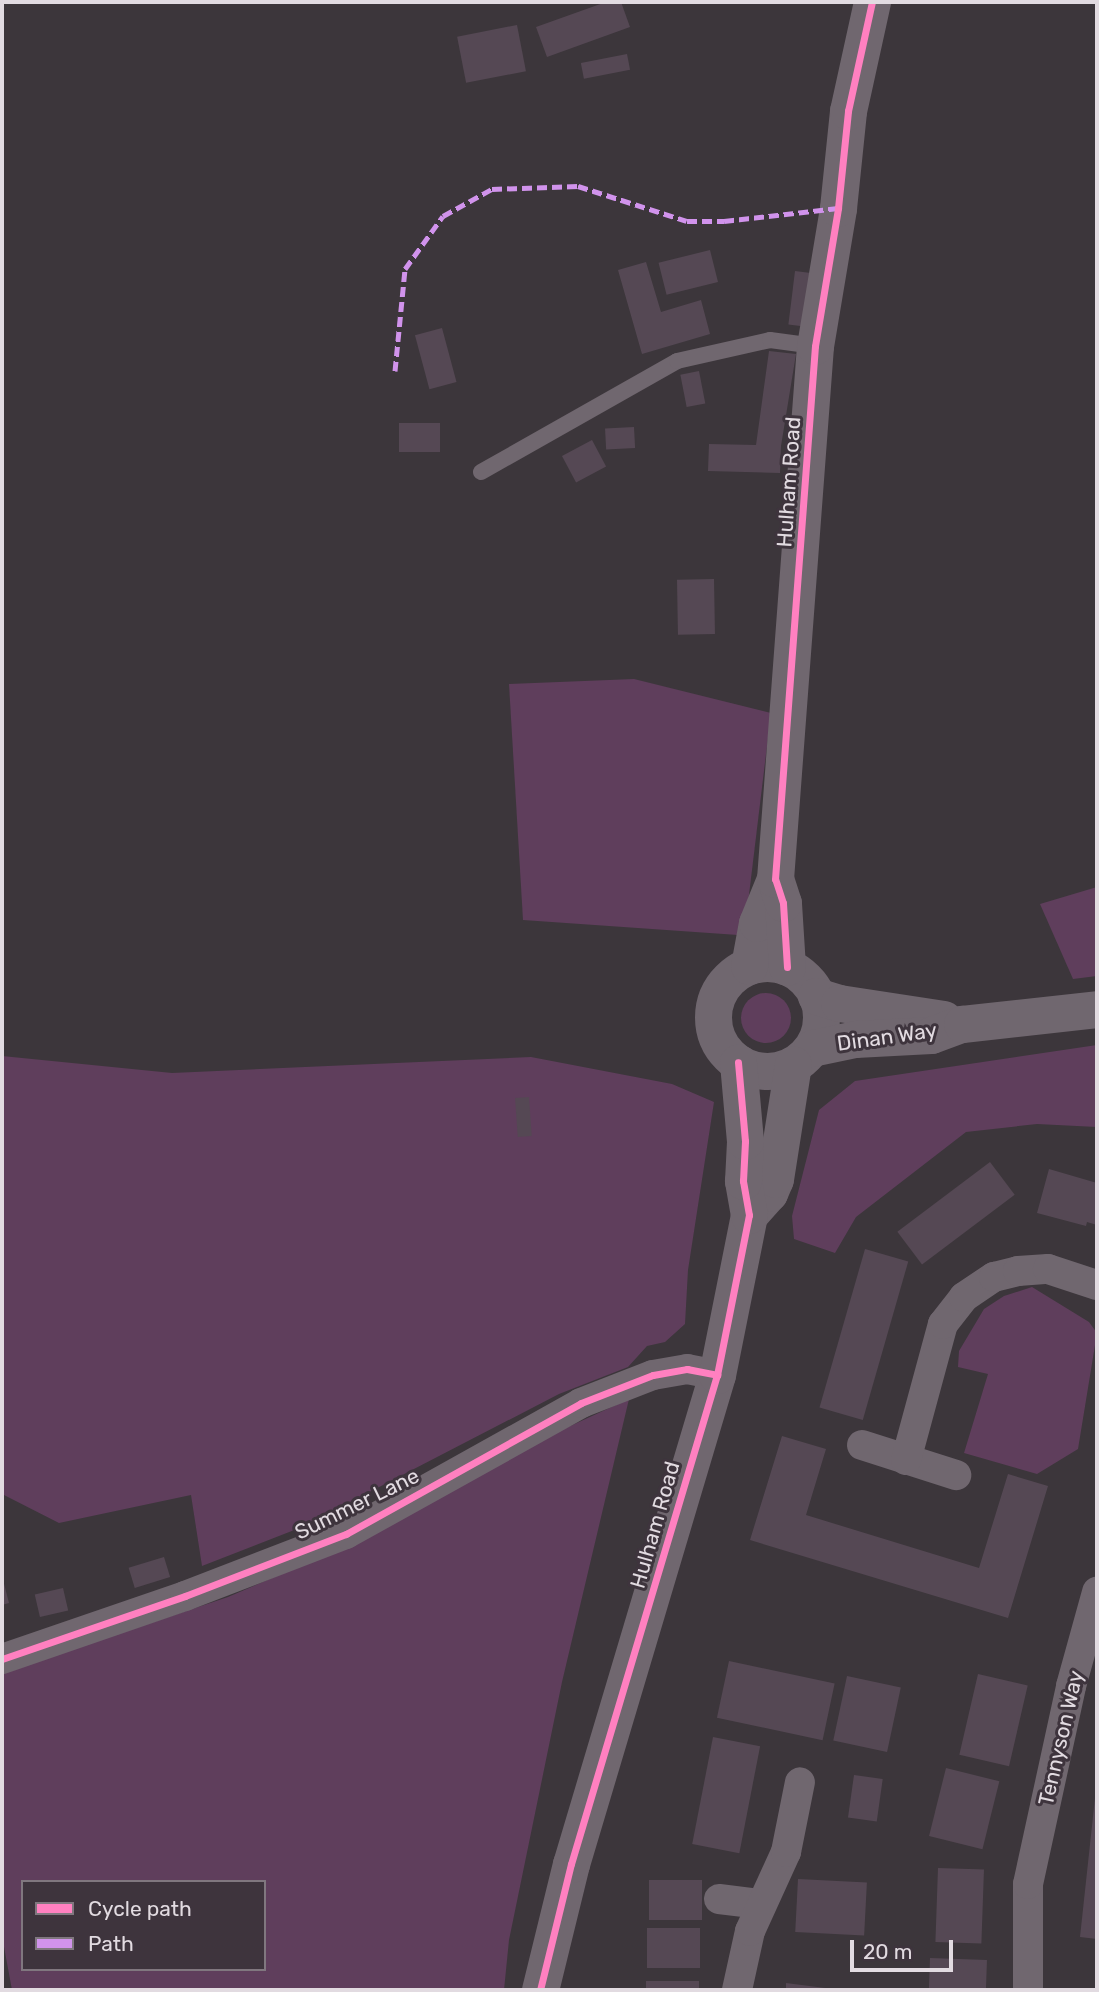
<!DOCTYPE html>
<style>
body{margin:0}
#map{position:relative;width:1099px;height:1992px;overflow:hidden;background:#3c363b;font-family:Rubik,sans-serif}
div>[style]{position:absolute}
.green>*{inset:0;background:#5f3e5c}
.round{border-radius:50%}
.building>*{inset:0;background:#554854;transform-origin:0 0}
.service>*{height:16px;margin:-8px;padding:0 8px;transform-origin:8px;border-radius:8px;background:#70676f}
.minor>*{height:30px;margin:-15px;padding:0 15px;transform-origin:15px;border-radius:15px;background:#70676f}
.tertiary>*{height:37px;margin:-18.5px;padding:0 18.5px;transform-origin:18.5px;border-radius:18.5px;background:#70676f}
.tertiary>.ring{margin:-18.5px;padding:0;box-sizing:content-box;background:none;border:37px solid #70676f;border-radius:50%}
.quiet>*{height:5px;margin-top:-2.5px;transform-origin:0;background:repeating-linear-gradient(90deg,#d193ec 0 10px,transparent 0 15px)}
.cycleway>*{height:7px;margin:-3.5px;padding:0 3.5px;transform-origin:3.5px;border-radius:3.5px;background:#ff80c0}
span{translate:-50% -50%;white-space:nowrap;text-align:center;line-height:1.15;-webkit-text-stroke:6px #3e343d;paint-order:stroke}
.street-label{font-size:21px;color:#e2dbe1}
.frame{position:absolute;inset:0;border:4px solid #e2dbe1;pointer-events:none}
.legend{position:absolute;left:21px;top:1880px;width:245px;height:91px;box-sizing:border-box;background:#3e343d;border:2px solid #80777f;margin:0;padding:9px 12px;list-style:none;font-size:21px;color:#e2dbe1}
.legend li{display:flex;align-items:center;gap:14px;height:35px}
.legend b{width:35px;border:2px solid #80777f}
.scale{position:absolute;left:850px;top:1940px;width:103px;height:32px;box-sizing:border-box;border:4px solid #e2dbe1;border-top:0;padding-left:9px;font-size:21px;line-height:24px;white-space:nowrap;color:#e2dbe1;-webkit-text-stroke:5px #3e343d;paint-order:stroke}
</style>
<div id="map">
<div class="green">
<div style="clip-path:polygon(634px 679px,771px 713px,748px 903px,738px 935px,523px 920px,509px 684px)"></div>
<div style="clip-path:polygon(1097px 887px,1097px 976px,1073px 979px,1040px 904px)"></div>
<div class="round" style="left:741px;top:993px;width:50px;height:50px"></div>
<div style="clip-path:polygon(1097px 1045px,1097px 1127px,1037px 1124px,966px 1132px,856px 1217px,835px 1253px,794px 1239px,792px 1216px,819px 1110px,855px 1081px)"></div>
<div style="clip-path:polygon(2px 1056px,172px 1073px,531px 1057px,672px 1084px,714px 1102px,688px 1270px,685px 1324px,665px 1342px,647px 1346px,628px 1367px,559px 1394px,302px 1527px,202px 1566px,191px 1495px,59px 1523px,2px 1494px)"></div>
<div style="clip-path:polygon(1032px 1287px,1089px 1322px,1097px 1333px,1078px 1449px,1037px 1474px,964px 1453px,988px 1374px,958px 1367px,959px 1351px,984px 1309px,1004px 1296px)"></div>
<div style="clip-path:polygon(evenodd,629px 1399px,562px 1682px,509px 1940px,504px 1990px,12px 1990px,2px 1936px,2px 1673px,228px 1597px,368px 1537px,542px 1439px,629px 1399px,23px 1882px,264px 1882px,264px 1969px,23px 1969px,23px 1882px)"></div>
</div>
<div class="building">
<div style="clip-path:polygon(606px 2px,621px 2px,630px 27px,547px 57px,536px 27px)"></div>
<div style="left:517px;top:25px;width:47px;height:61px;rotate:79deg"></div>
<div style="left:627px;top:54px;width:16px;height:47px;rotate:79deg"></div>
<div style="left:710px;top:250px;width:33px;height:53px;rotate:76deg"></div>
<div style="clip-path:polygon(646px 262px,661px 312px,701px 300px,710px 334px,642px 354px,618px 270px)"></div>
<div style="left:795px;top:271px;width:16px;height:54px;rotate:7deg"></div>
<div style="left:442px;top:328px;width:56px;height:28px;rotate:75deg"></div>
<div style="clip-path:polygon(769px 351px,796px 354px,781px 446px,780px 473px,708px 471px,709px 444px,756px 445px)"></div>
<div style="left:699px;top:371px;width:33px;height:19px;rotate:79deg"></div>
<div style="left:440px;top:423px;width:29px;height:41px;rotate:90deg"></div>
<div style="left:634px;top:427px;width:21px;height:29px;rotate:87deg"></div>
<div style="left:592px;top:440px;width:30px;height:34px;rotate:62deg"></div>
<div style="left:714px;top:579px;width:55px;height:37px;rotate:89deg"></div>
<div style="left:529px;top:1097px;width:39px;height:14px;rotate:86deg"></div>
<div style="left:990px;top:1162px;width:41px;height:116px;rotate:53deg"></div>
<div style="clip-path:polygon(1049px 1169px,1097px 1183px,1097px 1225px,1087px 1222px,1086px 1226px,1037px 1213px)"></div>
<div style="left:865px;top:1249px;width:45px;height:165px;rotate:16deg"></div>
<div style="clip-path:polygon(782px 1436px,826px 1449px,806px 1515px,979px 1568px,1008px 1474px,1048px 1486px,1008px 1618px,750px 1540px)"></div>
<div style="left:164px;top:1557px;width:21px;height:37px;rotate:73deg"></div>
<div style="clip-path:polygon(2px 1576px,9px 1603px,2px 1605px)"></div>
<div style="left:63px;top:1588px;width:23px;height:29px;rotate:77deg"></div>
<div style="left:729px;top:1661px;width:108px;height:58px;rotate:12deg"></div>
<div style="left:978px;top:1674px;width:51px;height:83px;rotate:13deg"></div>
<div style="left:847px;top:1676px;width:55px;height:66px;rotate:12deg"></div>
<div style="left:713px;top:1737px;width:48px;height:109px;rotate:11deg"></div>
<div style="left:946px;top:1768px;width:55px;height:70px;rotate:14deg"></div>
<div style="left:854px;top:1775px;width:29px;height:43px;rotate:8deg"></div>
<div style="clip-path:polygon(1095px 1798px,1097px 1798px,1097px 1939px,1080px 1937px)"></div>
<div style="left:938px;top:1868px;width:46px;height:74px;rotate:2deg"></div>
<div style="left:798px;top:1879px;width:69px;height:53px;rotate:3deg"></div>
<div style="left:649px;top:1880px;width:53px;height:40px"></div>
<div style="left:647px;top:1928px;width:53px;height:40px"></div>
<div style="left:930px;top:1958px;width:57px;height:32px;rotate:2deg"></div>
<div style="left:646px;top:1981px;width:53px;height:9px"></div>
<div style="clip-path:polygon(786px 1983px,833px 1989px,833px 1990px,786px 1990px)"></div>
</div>
<div class="service">
<div style="left:481px;top:472px;width:225px;rotate:-29.5deg"></div>
<div style="left:677px;top:361px;width:95px;rotate:-12.7deg"></div>
<div style="left:770px;top:340px;width:45px;rotate:7.6deg"></div>
</div>
<div class="minor">
<div style="left:862px;top:1445px;width:99px;rotate:17.7deg"></div>
<div style="left:906px;top:1460px;width:141px;rotate:-74.8deg"></div>
<div style="left:943px;top:1324px;width:34px;rotate:-52deg"></div>
<div style="left:964px;top:1297px;width:36px;rotate:-34deg"></div>
<div style="left:994px;top:1277px;width:25px;rotate:-14deg"></div>
<div style="left:1018px;top:1271px;width:30px;rotate:-4deg"></div>
<div style="left:1048px;top:1269px;width:52px;rotate:18.1deg"></div>
<div style="left:2px;top:1659px;width:194px;rotate:-19deg"></div>
<div style="left:185px;top:1596px;width:173px;rotate:-21.1deg"></div>
<div style="left:346px;top:1534px;width:269px;rotate:-29.1deg"></div>
<div style="left:581px;top:1403px;width:77px;rotate:-21.3deg"></div>
<div style="left:653px;top:1375px;width:35px;rotate:-10deg"></div>
<div style="left:687px;top:1369px;width:31px;rotate:11deg"></div>
<div style="left:719px;top:1899px;width:40px;rotate:7.1deg"></div>
<div style="left:737px;top:1990px;width:60px;rotate:-77.6deg"></div>
<div style="left:750px;top:1931px;width:87px;rotate:-65.5deg"></div>
<div style="left:786px;top:1852px;width:71px;rotate:-78.7deg"></div>
<div style="left:1028px;top:1990px;width:106px;rotate:-90deg"></div>
<div style="left:1028px;top:1884px;width:203px;rotate:-77.7deg"></div>
<div style="left:1071px;top:1686px;width:98px;rotate:-74.5deg"></div>
</div>
<div class="tertiary">
<div class="ring" style="left:713px;top:963px;width:71px;height:71px"></div>
<div style="left:749px;top:966px;width:44px;rotate:-79.5deg"></div>
<div style="left:757px;top:923px;width:48px;rotate:-67.8deg"></div>
<div style="left:787px;top:967px;width:64px;rotate:-93.6deg"></div>
<div style="left:783px;top:903px;width:25px;rotate:-108deg"></div>
<div style="left:775px;top:879px;width:534px;rotate:-85.71deg"></div>
<div style="left:815px;top:346px;width:140px;rotate:-80.5deg"></div>
<div style="left:838px;top:208px;width:98px;rotate:-84.1deg"></div>
<div style="left:848px;top:111px;width:112px;rotate:-77.6deg"></div>
<div style="left:816px;top:996px;width:24px;rotate:17deg"></div>
<div style="left:839px;top:1003px;width:106px;rotate:8.7deg"></div>
<div style="left:812px;top:1048px;width:44px;rotate:-11.8deg"></div>
<div style="left:855px;top:1039px;width:76px;rotate:-3deg"></div>
<div style="left:931px;top:1035px;width:33px;rotate:-20deg"></div>
<div style="left:962px;top:1024px;width:136px;rotate:-6.3deg"></div>
<div style="left:749px;top:1215px;width:30px;rotate:-48deg"></div>
<div style="left:769px;top:1193px;width:15px;rotate:-67deg"></div>
<div style="left:775px;top:1179px;width:116px;rotate:-81.1deg"></div>
<div style="left:540px;top:1990px;width:130px;rotate:-76.2deg"></div>
<div style="left:571px;top:1864px;width:510px;rotate:-73.38deg"></div>
<div style="left:717px;top:1375px;width:163px;rotate:-78.7deg"></div>
<div style="left:749px;top:1215px;width:35px;rotate:-100deg"></div>
<div style="left:743px;top:1181px;width:40px;rotate:-87.1deg"></div>
<div style="left:745px;top:1141px;width:79px;rotate:-95.1deg"></div>
</div>
<div class="quiet">
<div style="left:395px;top:371px;width:102px;rotate:-84.4deg"></div>
<div style="left:405px;top:269px;width:65px;rotate:-54.4deg"></div>
<div style="left:443px;top:216px;width:56px;rotate:-28.9deg"></div>
<div style="left:492px;top:189px;width:86px;rotate:-2deg"></div>
<div style="left:578px;top:186px;width:114px;rotate:17.8deg"></div>
<div style="left:687px;top:221px;width:37px"></div>
<div style="left:724px;top:221px;width:115px;rotate:-6.5deg"></div>
</div>
<div class="cycleway">
<div style="left:787px;top:967px;width:64px;rotate:-93.6deg"></div>
<div style="left:783px;top:903px;width:25px;rotate:-108deg"></div>
<div style="left:775px;top:879px;width:534px;rotate:-85.71deg"></div>
<div style="left:815px;top:346px;width:140px;rotate:-80.5deg"></div>
<div style="left:838px;top:208px;width:98px;rotate:-84.1deg"></div>
<div style="left:848px;top:111px;width:112px;rotate:-77.6deg"></div>
<div style="left:2px;top:1659px;width:194px;rotate:-19deg"></div>
<div style="left:185px;top:1596px;width:173px;rotate:-21.1deg"></div>
<div style="left:346px;top:1534px;width:269px;rotate:-29.1deg"></div>
<div style="left:581px;top:1403px;width:77px;rotate:-21.3deg"></div>
<div style="left:653px;top:1375px;width:35px;rotate:-10deg"></div>
<div style="left:687px;top:1369px;width:31px;rotate:11deg"></div>
<div style="left:540px;top:1990px;width:130px;rotate:-76.2deg"></div>
<div style="left:571px;top:1864px;width:510px;rotate:-73.38deg"></div>
<div style="left:717px;top:1375px;width:163px;rotate:-78.7deg"></div>
<div style="left:749px;top:1215px;width:35px;rotate:-100deg"></div>
<div style="left:743px;top:1181px;width:40px;rotate:-87.1deg"></div>
<div style="left:745px;top:1141px;width:79px;rotate:-95.1deg"></div>
</div>
<div class="street-label">
<span style="left:789px;top:482px;rotate:-86deg">Hulham Road</span>
<span style="left:887px;top:1037px;rotate:-8deg">Dinan Way</span>
<span style="left:357px;top:1504px;rotate:-26deg">Summer Lane</span>
<span style="left:655px;top:1525px;rotate:-74deg">Hulham Road</span>
<span style="left:1061px;top:1738px;rotate:-77deg">Tennyson Way</span>
</div>
<div class="frame"></div>
<ul class="legend">
<li><b style="height:9px;background:#ff80c0"></b>Cycle path</li>
<li><b style="height:9px;background:#d193ec"></b>Path</li>
</ul>
<div class="scale">20 m</div>
</div>
